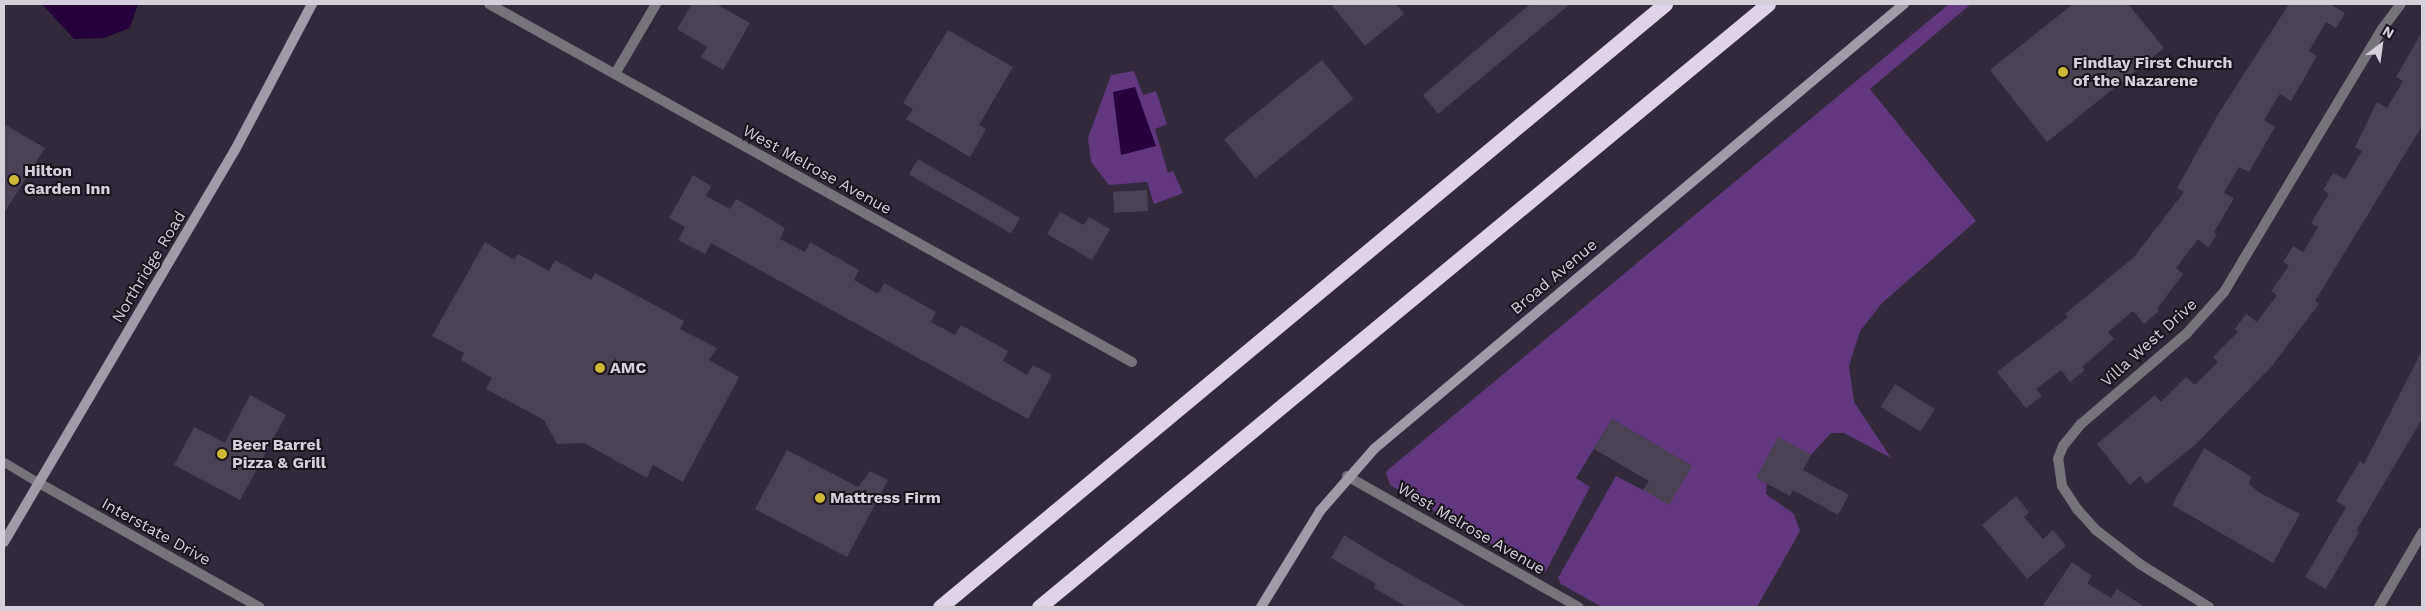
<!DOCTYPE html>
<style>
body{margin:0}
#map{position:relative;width:2426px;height:611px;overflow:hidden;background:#322a3a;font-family:"Work Sans",sans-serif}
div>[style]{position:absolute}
.green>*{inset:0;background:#613880}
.water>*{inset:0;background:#25013b}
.building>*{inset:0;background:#4a4152;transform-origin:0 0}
.service>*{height:9px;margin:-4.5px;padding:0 4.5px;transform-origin:4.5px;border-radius:4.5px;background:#77737b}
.minor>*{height:10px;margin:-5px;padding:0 5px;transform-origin:5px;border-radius:5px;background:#77737b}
.tertiary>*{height:10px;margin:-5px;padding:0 5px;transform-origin:5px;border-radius:5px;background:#77737b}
.secondary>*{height:10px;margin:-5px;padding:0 5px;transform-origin:5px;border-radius:5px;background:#a19aa7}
.motorway>*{height:15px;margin:-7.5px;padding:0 7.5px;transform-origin:7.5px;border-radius:7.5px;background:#ded3e8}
.dots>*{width:14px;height:14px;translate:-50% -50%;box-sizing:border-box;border:2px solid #18141b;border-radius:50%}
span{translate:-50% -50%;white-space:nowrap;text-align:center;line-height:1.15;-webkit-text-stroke:4px #18141b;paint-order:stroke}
.poi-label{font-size:16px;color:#d5cfda;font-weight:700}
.left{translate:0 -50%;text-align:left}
.street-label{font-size:16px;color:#d5cfda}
.frame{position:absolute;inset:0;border:5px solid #d5cfda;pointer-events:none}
.north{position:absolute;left:2356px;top:20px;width:50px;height:50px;-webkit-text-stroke:4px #18141b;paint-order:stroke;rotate:30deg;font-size:14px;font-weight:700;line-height:20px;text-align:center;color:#d5cfda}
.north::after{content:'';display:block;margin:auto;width:18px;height:22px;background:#d5cfda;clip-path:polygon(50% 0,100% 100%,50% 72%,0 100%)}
</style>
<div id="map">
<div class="green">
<div style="clip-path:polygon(1949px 4px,1971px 4px,1870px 89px,1976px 221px,1882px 303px,1860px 331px,1849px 366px,1854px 402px,1891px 458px,1844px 433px,1831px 433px,1811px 455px,1778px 438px,1757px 478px,1767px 484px,1766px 494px,1794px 514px,1800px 531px,1757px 607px,1602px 607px,1561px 584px,1558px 578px,1616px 476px,1643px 490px,1692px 466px,1612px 419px,1576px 478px,1590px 487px,1546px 571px,1540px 573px,1390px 485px,1386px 472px,1389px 469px)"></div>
<div style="clip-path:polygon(1134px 71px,1143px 95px,1156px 91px,1167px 124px,1155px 129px,1168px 173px,1173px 171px,1183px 193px,1154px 204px,1147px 182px,1109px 185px,1091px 162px,1088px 138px,1111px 75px)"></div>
</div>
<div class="water">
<div style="clip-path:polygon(42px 4px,138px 4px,130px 28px,104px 38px,74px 39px)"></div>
<div style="clip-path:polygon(1135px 87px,1156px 146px,1121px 155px,1113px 92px)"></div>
</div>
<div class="building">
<div style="clip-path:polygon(692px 4px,716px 4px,750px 23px,723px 70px,701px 57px,707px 47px,677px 29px)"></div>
<div style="clip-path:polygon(1331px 4px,1396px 4px,1404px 14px,1365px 46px)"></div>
<div style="clip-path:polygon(1530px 4px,1570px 4px,1438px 114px,1423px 95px)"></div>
<div style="clip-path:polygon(2073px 4px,2128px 4px,2164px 48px,2047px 142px,1990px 70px)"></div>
<div style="clip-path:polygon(2289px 4px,2330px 4px,2345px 13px,2336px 28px,2326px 22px,2309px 51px,2317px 56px,2291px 101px,2280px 94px,2264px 120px,2275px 127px,2249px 172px,2239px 167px,2224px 193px,2234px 198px,2214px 232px,2217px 235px,2208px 247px,2198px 239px,2176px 268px,2183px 274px,2157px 309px,2159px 311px,2144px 324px,2133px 311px,2108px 332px,2114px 339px,2082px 367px,2085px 370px,2070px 382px,2061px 370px,2036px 389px,2042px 396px,2026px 408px,1997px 372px,2068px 317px,2065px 314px,2134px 257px,2184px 192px,2177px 188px,2217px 116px)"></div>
<div style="clip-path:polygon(948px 30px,1013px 67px,979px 125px,986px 129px,970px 157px,906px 119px,913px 109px,903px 103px)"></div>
<div style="clip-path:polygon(2422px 32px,2422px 126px,2315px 301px,2319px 304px,2271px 367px,2196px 444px,2146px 484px,2140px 476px,2130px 485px,2097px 444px,2155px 395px,2161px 402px,2186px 377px,2195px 385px,2218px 362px,2213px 357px,2238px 332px,2235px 329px,2246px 314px,2257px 322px,2277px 295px,2271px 291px,2289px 266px,2283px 262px,2293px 246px,2303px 252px,2318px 227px,2311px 223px,2329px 194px,2323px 190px,2333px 173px,2345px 179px,2362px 151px,2355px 147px,2377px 102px,2387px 108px,2403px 81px,2396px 77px)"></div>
<div style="left:1322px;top:60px;width:50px;height:126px;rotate:51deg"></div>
<div style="clip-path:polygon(4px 124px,45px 148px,4px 213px)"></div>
<div style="left:918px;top:159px;width:118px;height:18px;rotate:30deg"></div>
<div style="clip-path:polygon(693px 175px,711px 186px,706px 196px,730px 209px,736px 199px,755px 210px,785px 228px,780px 239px,805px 252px,810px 242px,829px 253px,859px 270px,854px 280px,878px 294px,884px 283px,936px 312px,931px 322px,955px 335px,961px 325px,1008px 351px,1003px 361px,1027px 375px,1033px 365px,1052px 375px,1028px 419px,711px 243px,705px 254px,678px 240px,685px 227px,669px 218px)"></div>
<div style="left:1147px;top:190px;width:21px;height:34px;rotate:87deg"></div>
<div style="clip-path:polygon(1060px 212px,1084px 225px,1089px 217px,1110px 229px,1092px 260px,1047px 234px)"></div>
<div style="clip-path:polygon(485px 242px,514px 260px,518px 254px,549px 271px,555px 260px,591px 280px,595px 273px,684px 321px,680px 329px,717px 348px,709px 360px,739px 377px,683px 482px,653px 465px,647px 478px,584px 443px,557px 444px,544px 420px,486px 389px,492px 378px,461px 360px,464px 353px,432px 336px)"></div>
<div style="clip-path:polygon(2422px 351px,2422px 419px,2356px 531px,2359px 532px,2326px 589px,2305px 577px,2346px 507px,2336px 501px,2360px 461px,2364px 464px)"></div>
<div style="left:1895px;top:384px;width:47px;height:27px;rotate:32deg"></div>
<div style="clip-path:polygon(250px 395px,286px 415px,240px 500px,174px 465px,194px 427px,225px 443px)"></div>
<div style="clip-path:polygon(1612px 419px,1692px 466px,1669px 505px,1643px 490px,1649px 481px,1594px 449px)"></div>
<div style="clip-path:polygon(1778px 437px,1811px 455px,1803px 470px,1849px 495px,1838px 515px,1793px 490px,1790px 496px,1756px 478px)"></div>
<div style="clip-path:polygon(2204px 448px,2252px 477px,2249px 484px,2260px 493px,2300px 514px,2273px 563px,2172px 505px)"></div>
<div style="clip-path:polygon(787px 450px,858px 487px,870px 471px,888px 480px,847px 557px,755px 509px)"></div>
<div style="clip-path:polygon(2016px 496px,2029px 512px,2024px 517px,2043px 539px,2053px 530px,2066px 546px,2027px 579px,1982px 525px)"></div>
<div style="clip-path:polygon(1344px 535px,1378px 556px,1468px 607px,1407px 607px,1374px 588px,1376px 584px,1331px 558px)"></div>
<div style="clip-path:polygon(2072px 562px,2092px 576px,2087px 583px,2111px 598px,2117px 589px,2145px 607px,2042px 607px)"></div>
</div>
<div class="service">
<div style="left:4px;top:462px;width:41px;rotate:31deg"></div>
</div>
<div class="minor">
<div style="left:489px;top:4px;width:736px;rotate:29.11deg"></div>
<div style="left:615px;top:74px;width:81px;rotate:-59.6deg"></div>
<div style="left:2209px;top:607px;width:81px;rotate:-148.1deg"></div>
<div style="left:2140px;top:564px;width:56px;rotate:-142.3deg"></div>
<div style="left:2096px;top:530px;width:28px;rotate:-132deg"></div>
<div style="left:2077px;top:509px;width:27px;rotate:-123deg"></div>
<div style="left:2062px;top:486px;width:27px;rotate:-98deg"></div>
<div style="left:2058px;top:459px;width:14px;rotate:-69deg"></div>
<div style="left:2063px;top:446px;width:28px;rotate:-51deg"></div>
<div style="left:2081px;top:424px;width:140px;rotate:-40.6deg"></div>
<div style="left:2187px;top:333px;width:55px;rotate:-47.9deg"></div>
<div style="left:2224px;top:292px;width:307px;rotate:-59deg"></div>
<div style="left:2382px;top:29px;width:31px;rotate:-53deg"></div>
<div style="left:2379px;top:607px;width:86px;rotate:-59.8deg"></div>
</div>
<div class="tertiary">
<div style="left:1347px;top:476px;width:266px;rotate:29.5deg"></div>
<div style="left:39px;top:483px;width:253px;rotate:29.4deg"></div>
</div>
<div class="secondary">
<div style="left:4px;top:542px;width:455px;rotate:-59.5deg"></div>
<div style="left:235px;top:150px;width:165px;rotate:-62.2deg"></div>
<div style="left:1261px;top:607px;width:113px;rotate:-58.4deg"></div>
<div style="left:1320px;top:511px;width:82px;rotate:-48.9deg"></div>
<div style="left:1374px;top:449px;width:692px;rotate:-40.02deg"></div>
</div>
<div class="motorway">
<div style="left:940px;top:607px;width:943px;rotate:-39.75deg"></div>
<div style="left:1039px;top:607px;width:946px;rotate:-39.6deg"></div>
</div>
<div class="dots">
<div style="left:2063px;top:72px;background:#d0b837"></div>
<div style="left:14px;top:180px;background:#d0b837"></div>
<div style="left:600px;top:368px;background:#d0b837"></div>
<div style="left:222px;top:454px;background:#d0b837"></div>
<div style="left:820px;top:498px;background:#d0b837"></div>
</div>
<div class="poi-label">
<span class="left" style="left:2073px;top:72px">Findlay First Church<br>of the Nazarene</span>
<span class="left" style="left:24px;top:180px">Hilton<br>Garden Inn</span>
<span class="left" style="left:610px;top:368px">AMC</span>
<span class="left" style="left:232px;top:454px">Beer Barrel<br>Pizza &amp; Grill</span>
<span class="left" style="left:830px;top:498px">Mattress Firm</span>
</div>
<div class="street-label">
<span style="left:817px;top:170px;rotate:29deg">West Melrose Avenue</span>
<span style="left:149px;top:267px;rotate:-59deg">Northridge Road</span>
<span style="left:1554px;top:277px;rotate:-40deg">Broad Avenue</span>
<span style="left:2149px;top:343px;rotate:-42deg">Villa West Drive</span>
<span style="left:1471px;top:529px;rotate:30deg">West Melrose Avenue</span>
<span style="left:156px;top:532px;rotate:29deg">Interstate Drive</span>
</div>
<div class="frame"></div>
<div class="north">N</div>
</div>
